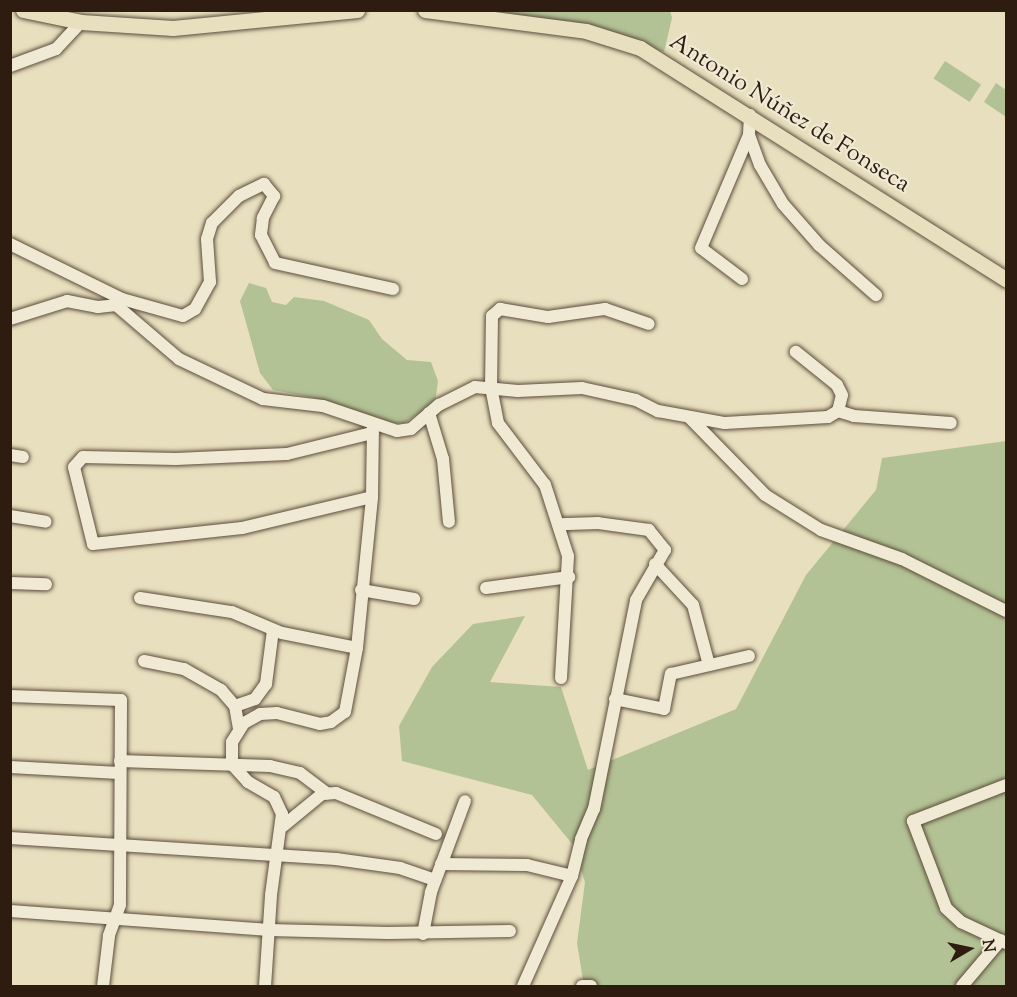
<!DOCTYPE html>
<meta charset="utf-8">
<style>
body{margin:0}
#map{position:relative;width:1017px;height:997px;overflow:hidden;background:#e8dfbe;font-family:"Sorts Mill Goudy",serif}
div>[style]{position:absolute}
.green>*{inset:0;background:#b3c294;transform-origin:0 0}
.roads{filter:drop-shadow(0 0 2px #5c4d3c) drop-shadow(0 0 2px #5c4d3c)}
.minor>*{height:12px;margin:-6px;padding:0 6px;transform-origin:6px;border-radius:6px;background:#f0ead5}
.major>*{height:15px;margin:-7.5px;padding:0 7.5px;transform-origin:7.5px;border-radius:7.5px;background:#e8dfbe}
span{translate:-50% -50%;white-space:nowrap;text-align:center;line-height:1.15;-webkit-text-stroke:4.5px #f0ead5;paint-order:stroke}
.street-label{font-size:24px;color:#2e1c11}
.frame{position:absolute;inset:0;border:12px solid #2e1c11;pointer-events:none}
.north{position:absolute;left:939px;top:919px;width:60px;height:60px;-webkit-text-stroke:4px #f0ead5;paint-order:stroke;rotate:81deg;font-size:16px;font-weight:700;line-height:24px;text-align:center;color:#2e1c11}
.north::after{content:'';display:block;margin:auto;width:21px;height:27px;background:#2e1c11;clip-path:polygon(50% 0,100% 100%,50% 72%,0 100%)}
</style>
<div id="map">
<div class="green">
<div style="clip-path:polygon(670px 10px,672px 18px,664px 52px,590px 25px,472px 11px)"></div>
<div style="left:945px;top:61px;width:43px;height:21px;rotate:33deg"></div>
<div style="clip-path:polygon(996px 83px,1006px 90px,1006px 117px,984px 102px)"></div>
<div style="clip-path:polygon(249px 283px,266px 288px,272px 302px,286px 305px,294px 297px,324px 301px,369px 320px,382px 339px,407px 360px,431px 362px,438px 381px,435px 403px,404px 423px,387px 423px,316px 398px,273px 390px,260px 373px,240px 301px)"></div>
<div style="clip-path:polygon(1006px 441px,1006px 986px,584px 986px,577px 943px,585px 882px,573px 845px,532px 795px,402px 761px,399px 726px,432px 667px,473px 624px,525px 616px,490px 682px,561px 687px,588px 770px,736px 709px,806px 575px,876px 490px,882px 458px)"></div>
</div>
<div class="roads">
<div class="minor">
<div style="left:10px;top:66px;width:49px;rotate:-20.3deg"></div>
<div style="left:56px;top:49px;width:37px;rotate:-47deg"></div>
<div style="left:750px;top:115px;width:20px;rotate:93deg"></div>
<div style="left:749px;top:135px;width:32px;rotate:70deg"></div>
<div style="left:760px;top:165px;width:45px;rotate:59.5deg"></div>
<div style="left:783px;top:204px;width:55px;rotate:48.7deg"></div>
<div style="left:819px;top:245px;width:76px;rotate:41.3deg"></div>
<div style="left:10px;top:244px;width:125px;rotate:26.2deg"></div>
<div style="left:122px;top:299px;width:63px;rotate:15.6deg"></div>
<div style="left:183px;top:316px;width:14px;rotate:-30deg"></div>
<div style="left:195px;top:309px;width:31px;rotate:-61deg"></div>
<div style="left:210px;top:282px;width:43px;rotate:-94deg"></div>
<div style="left:207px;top:239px;width:17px;rotate:-73deg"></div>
<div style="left:212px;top:223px;width:38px;rotate:-45deg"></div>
<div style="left:239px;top:196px;width:28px;rotate:-26deg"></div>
<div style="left:264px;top:184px;width:16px;rotate:50deg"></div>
<div style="left:274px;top:196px;width:25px;rotate:117deg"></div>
<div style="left:263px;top:218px;width:17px;rotate:97deg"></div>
<div style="left:261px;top:235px;width:31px;rotate:63deg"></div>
<div style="left:275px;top:263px;width:121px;rotate:12.4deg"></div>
<div style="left:742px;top:279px;width:51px;rotate:-142.9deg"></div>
<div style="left:701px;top:248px;width:123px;rotate:-67deg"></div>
<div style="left:116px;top:305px;width:83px;rotate:40.6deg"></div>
<div style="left:179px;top:359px;width:93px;rotate:25.5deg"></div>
<div style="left:263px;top:399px;width:60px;rotate:6.7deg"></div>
<div style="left:323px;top:406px;width:78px;rotate:18.7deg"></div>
<div style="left:397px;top:431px;width:14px;rotate:-8deg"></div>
<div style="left:411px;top:429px;width:37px;rotate:-41deg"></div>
<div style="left:439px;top:405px;width:40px;rotate:-26.6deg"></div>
<div style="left:475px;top:387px;width:43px;rotate:5.3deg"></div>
<div style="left:518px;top:391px;width:64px;rotate:-2.7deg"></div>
<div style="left:582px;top:388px;width:55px;rotate:12.5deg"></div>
<div style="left:636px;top:400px;width:25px;rotate:27deg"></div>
<div style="left:658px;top:411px;width:68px;rotate:10.2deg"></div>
<div style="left:725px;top:423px;width:103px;rotate:-3.3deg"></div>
<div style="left:828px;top:417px;width:12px;rotate:-31deg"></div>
<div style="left:838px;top:411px;width:16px;rotate:-76deg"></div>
<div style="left:842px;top:395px;width:11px;rotate:-117deg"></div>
<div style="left:837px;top:385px;width:53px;rotate:-141.2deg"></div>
<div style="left:10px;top:319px;width:60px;rotate:-17.5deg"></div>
<div style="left:67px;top:301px;width:32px;rotate:11deg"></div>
<div style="left:98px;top:307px;width:18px;rotate:-6deg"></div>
<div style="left:116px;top:305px;width:8px;rotate:-50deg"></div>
<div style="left:838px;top:411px;width:17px;rotate:17deg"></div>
<div style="left:854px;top:416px;width:97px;rotate:4.1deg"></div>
<div style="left:429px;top:413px;width:48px;rotate:73.1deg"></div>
<div style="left:443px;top:459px;width:63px;rotate:84.6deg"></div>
<div style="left:689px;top:417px;width:109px;rotate:45.7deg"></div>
<div style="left:765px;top:495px;width:66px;rotate:32deg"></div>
<div style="left:821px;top:530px;width:86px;rotate:19.7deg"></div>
<div style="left:902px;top:559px;width:116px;rotate:26.6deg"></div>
<div style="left:10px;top:455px;width:13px;rotate:9deg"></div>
<div style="left:372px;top:497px;width:134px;rotate:166.6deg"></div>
<div style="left:242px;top:528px;width:150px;rotate:173.9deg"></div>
<div style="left:93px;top:544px;width:79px;rotate:-103.9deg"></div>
<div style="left:74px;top:467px;width:13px;rotate:-48deg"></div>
<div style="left:83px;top:457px;width:93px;rotate:1.2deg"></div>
<div style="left:176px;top:459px;width:111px;rotate:-2.6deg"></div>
<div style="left:287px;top:454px;width:88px;rotate:-13.9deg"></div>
<div style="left:10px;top:516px;width:36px;rotate:9deg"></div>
<div style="left:655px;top:564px;width:56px;rotate:47.2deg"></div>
<div style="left:693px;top:605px;width:62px;rotate:75.1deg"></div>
<div style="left:10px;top:583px;width:36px;rotate:2deg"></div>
<div style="left:486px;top:588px;width:84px;rotate:-7.5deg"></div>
<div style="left:361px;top:590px;width:54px;rotate:9.6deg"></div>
<div style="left:140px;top:598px;width:93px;rotate:8.7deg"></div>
<div style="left:232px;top:612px;width:54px;rotate:22.8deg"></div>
<div style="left:282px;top:633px;width:76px;rotate:11.3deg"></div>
<div style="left:144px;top:661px;width:41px;rotate:11.3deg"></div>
<div style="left:184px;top:669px;width:43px;rotate:29.6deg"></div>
<div style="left:221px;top:690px;width:21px;rotate:49deg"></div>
<div style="left:235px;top:706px;width:23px;rotate:80deg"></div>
<div style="left:561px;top:678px;width:122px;rotate:-86.7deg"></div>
<div style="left:568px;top:556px;width:75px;rotate:-107.9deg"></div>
<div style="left:545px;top:485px;width:78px;rotate:-127.2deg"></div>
<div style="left:498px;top:423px;width:36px;rotate:-101deg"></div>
<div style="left:491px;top:388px;width:72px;rotate:-89.2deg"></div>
<div style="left:492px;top:316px;width:11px;rotate:-41deg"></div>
<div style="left:500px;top:309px;width:49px;rotate:9.5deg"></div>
<div style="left:548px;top:317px;width:58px;rotate:-8deg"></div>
<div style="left:605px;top:309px;width:46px;rotate:18.8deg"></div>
<div style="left:10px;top:696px;width:111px;rotate:2.1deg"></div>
<div style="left:121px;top:700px;width:205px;rotate:90.3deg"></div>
<div style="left:120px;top:905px;width:33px;rotate:110deg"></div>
<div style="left:109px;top:936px;width:50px;rotate:96.8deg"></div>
<div style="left:615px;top:699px;width:50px;rotate:11.5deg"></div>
<div style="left:664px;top:709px;width:36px;rotate:-79deg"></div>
<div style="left:671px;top:674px;width:80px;rotate:-13deg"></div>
<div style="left:235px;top:706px;width:21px;rotate:-19deg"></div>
<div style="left:255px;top:699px;width:19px;rotate:-54deg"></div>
<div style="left:266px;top:684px;width:54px;rotate:-82.6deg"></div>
<div style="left:120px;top:761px;width:150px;rotate:1.9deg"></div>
<div style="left:270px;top:766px;width:31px;rotate:13deg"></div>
<div style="left:300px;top:773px;width:34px;rotate:37deg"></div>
<div style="left:10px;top:767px;width:109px;rotate:3.2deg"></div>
<div style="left:1006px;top:785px;width:100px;rotate:158.8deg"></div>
<div style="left:913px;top:821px;width:93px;rotate:69.2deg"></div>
<div style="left:946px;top:908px;width:21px;rotate:43deg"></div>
<div style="left:961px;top:922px;width:50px;rotate:25deg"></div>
<div style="left:283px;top:826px;width:50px;rotate:-39.4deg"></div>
<div style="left:322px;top:794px;width:14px;rotate:-4deg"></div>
<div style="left:336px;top:793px;width:108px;rotate:22.3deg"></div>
<div style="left:10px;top:838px;width:327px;rotate:3.7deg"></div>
<div style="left:336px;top:859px;width:65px;rotate:8deg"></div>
<div style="left:400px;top:868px;width:37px;rotate:19deg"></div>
<div style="left:441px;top:864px;width:86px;rotate:0.7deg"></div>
<div style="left:527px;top:865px;width:46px;rotate:13.7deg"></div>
<div style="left:10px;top:911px;width:260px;rotate:4.2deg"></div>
<div style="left:269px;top:930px;width:119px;rotate:1.4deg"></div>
<div style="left:388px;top:933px;width:122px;rotate:-0.9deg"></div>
<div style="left:423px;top:934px;width:43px;rotate:-79.2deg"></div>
<div style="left:431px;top:892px;width:97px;rotate:-69.5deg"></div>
<div style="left:265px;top:986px;width:91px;rotate:-86.2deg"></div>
<div style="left:271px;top:895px;width:82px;rotate:-82.3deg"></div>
<div style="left:282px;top:814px;width:19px;rotate:-115deg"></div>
<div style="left:274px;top:797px;width:30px;rotate:-150deg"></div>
<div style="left:248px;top:782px;width:24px;rotate:-132deg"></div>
<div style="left:232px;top:764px;width:22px;rotate:-90deg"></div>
<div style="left:232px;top:742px;width:22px;rotate:-58deg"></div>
<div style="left:244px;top:723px;width:18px;rotate:-29deg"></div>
<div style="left:260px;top:714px;width:17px;rotate:-3deg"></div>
<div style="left:277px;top:713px;width:44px;rotate:14.3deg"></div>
<div style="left:320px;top:724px;width:11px;rotate:-10deg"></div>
<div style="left:331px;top:722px;width:17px;rotate:-36deg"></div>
<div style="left:345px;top:712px;width:65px;rotate:-79.4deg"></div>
<div style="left:357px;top:648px;width:152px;rotate:-84.3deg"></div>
<div style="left:372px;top:497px;width:72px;rotate:-89.2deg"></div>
<div style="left:523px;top:986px;width:120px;rotate:-66deg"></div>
<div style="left:572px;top:876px;width:38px;rotate:-76deg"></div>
<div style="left:581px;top:839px;width:33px;rotate:-67deg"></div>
<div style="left:594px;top:809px;width:213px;rotate:-78.6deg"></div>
<div style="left:636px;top:600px;width:58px;rotate:-59.9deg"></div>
<div style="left:665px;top:550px;width:26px;rotate:-129deg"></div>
<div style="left:649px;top:530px;width:51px;rotate:-172.2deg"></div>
<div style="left:598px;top:523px;width:38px;rotate:178deg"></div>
<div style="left:582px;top:986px;width:9px"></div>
<div style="left:962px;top:986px;width:60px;rotate:-49.7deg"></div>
</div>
<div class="major">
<div style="left:23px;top:10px;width:59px;rotate:11.7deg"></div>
<div style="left:81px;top:22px;width:92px;rotate:3.7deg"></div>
<div style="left:173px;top:28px;width:185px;rotate:-5.6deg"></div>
<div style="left:425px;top:10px;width:162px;rotate:7.4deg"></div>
<div style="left:586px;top:31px;width:57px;rotate:17.5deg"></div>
<div style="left:640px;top:48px;width:433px;rotate:32.3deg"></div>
</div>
</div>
<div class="street-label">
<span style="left:789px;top:114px;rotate:32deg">Antonio Núñez de Fonseca</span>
</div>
<div class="frame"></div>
<div class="north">N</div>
</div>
